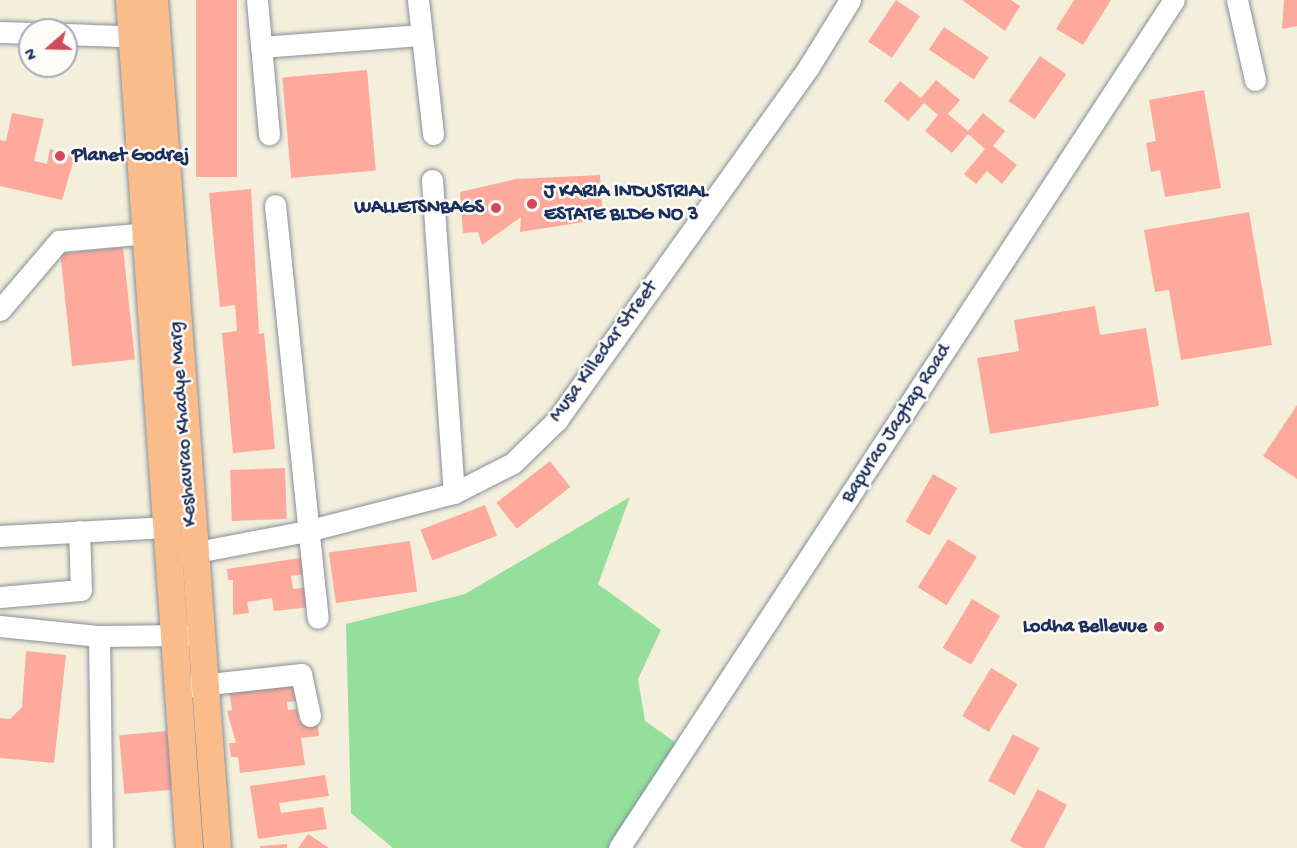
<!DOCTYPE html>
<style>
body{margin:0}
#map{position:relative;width:1297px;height:848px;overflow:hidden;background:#f3efdb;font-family:"Gochi Hand",sans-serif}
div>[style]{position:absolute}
.green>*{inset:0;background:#94df9b}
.building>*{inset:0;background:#fdaa9c;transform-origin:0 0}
.roads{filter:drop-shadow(0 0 2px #878f9c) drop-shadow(0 0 2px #878f9c)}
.minor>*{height:21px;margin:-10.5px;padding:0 10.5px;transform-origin:10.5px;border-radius:10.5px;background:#fff}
.major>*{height:27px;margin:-13.5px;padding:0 13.5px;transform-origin:13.5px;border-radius:13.5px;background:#fabc8b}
.dots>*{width:16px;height:16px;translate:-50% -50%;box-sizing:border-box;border:3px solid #fdfcf7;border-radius:50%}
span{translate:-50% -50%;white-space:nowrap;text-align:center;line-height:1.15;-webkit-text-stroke:5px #fdfcf7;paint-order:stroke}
.poi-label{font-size:20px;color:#1b2f5e;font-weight:700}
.left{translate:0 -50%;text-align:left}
.right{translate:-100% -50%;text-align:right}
.street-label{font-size:20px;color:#1b2f5e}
.north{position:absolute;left:18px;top:18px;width:60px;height:60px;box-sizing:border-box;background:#fdfcf7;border:2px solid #a3aaba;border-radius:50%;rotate:250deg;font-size:16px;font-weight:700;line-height:24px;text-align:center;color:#1b2f5e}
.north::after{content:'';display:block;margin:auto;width:21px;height:27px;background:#d1495b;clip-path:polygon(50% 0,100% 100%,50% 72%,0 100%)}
</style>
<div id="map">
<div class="green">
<div style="clip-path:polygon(630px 497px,598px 584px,661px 630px,638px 679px,645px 721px,683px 748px,618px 848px,393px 848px,351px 813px,346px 624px,465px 594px)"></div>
</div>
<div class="building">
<div style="left:196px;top:0;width:41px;height:177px"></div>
<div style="left:896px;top:0;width:29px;height:50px;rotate:34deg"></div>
<div style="clip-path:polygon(962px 0,1011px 0,1020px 6px,1005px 31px)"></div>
<div style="clip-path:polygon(1074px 0,1111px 0,1083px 45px,1056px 29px)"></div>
<div style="clip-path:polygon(1284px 0,1297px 0,1297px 26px,1282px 29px)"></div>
<div style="left:944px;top:27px;width:54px;height:27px;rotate:34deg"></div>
<div style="left:1040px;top:56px;width:32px;height:55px;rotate:35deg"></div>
<div style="left:367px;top:70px;width:101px;height:85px;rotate:85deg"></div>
<div style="clip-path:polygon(936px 80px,960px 100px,948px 114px,968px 131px,983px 113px,1005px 131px,993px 146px,1017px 165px,1002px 184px,987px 171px,976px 184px,964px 174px,985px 149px,968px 134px,952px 153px,925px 131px,938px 115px,924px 103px,908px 121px,884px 101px,900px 81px,921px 98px)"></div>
<div style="clip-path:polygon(1204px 90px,1221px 188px,1165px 197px,1160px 170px,1151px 172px,1146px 143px,1156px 141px,1149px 100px)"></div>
<div style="clip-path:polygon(12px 113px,44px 119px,34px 161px,47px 164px,50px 149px,75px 156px,62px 200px,0 186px,0 140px,6px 141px)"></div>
<div style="clip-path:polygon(600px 175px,603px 219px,520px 232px,521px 217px,482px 245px,478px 232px,463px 233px,460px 192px,516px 179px)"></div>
<div style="clip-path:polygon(251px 189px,259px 334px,264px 333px,275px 449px,233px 453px,222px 333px,237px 331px,235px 305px,220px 307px,209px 193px)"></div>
<div style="clip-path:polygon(1249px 212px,1272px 345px,1181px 360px,1169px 290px,1155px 292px,1144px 230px)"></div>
<div style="left:123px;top:247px;width:113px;height:63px;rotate:84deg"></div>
<div style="clip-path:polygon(1095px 306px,1100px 335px,1146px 328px,1159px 406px,990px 434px,977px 358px,1019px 351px,1014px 320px)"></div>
<div style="clip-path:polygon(1297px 405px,1297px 479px,1263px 456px)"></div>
<div style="left:550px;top:461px;width:33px;height:68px;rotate:52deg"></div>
<div style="left:285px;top:468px;width:51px;height:55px;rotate:88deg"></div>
<div style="left:933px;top:474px;width:28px;height:55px;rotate:30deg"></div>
<div style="left:485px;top:505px;width:33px;height:69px;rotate:69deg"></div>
<div style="left:948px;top:539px;width:34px;height:57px;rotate:32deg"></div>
<div style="left:410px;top:541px;width:51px;height:82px;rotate:82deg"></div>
<div style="clip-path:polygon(306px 557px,308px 574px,291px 576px,293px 589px,309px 587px,311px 607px,274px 611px,272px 598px,247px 602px,249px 613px,233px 615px,233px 580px,228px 580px,227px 569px)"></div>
<div style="left:972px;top:599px;width:33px;height:57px;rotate:31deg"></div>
<div style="clip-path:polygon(26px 651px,66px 655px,54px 763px,0 758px,0 718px,10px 719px,22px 707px)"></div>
<div style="left:991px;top:668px;width:31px;height:56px;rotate:31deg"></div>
<div style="clip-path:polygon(299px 680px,296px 701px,287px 702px,288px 710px,297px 709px,299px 721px,317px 719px,319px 736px,301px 738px,305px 765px,240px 773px,238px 757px,231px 757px,229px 743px,236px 743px,227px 711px,232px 710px,229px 689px)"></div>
<div style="left:167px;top:731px;width:59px;height:48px;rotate:85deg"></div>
<div style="left:1013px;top:734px;width:30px;height:53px;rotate:28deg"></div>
<div style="clip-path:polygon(325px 775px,329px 796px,279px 803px,281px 813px,323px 807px,327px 829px,258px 839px,250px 786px)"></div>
<div style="clip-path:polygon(1038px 789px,1067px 805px,1044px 848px,1023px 848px,1010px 841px)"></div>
<div style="clip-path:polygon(308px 834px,329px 848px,298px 848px)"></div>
<div style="clip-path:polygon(287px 844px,287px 848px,260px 848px,260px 846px)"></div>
</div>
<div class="roads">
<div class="minor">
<div style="left:257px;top:0;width:135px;rotate:84.9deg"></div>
<div style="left:418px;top:0;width:135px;rotate:83.6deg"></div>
<div style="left:1237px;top:0;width:82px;rotate:77.3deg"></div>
<div style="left:0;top:32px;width:30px;rotate:2deg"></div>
<div style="left:66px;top:34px;width:80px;rotate:2.1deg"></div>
<div style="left:261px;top:47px;width:160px;rotate:-4.3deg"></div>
<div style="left:432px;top:180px;width:314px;rotate:86deg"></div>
<div style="left:275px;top:205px;width:415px;rotate:84.1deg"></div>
<div style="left:0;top:310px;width:91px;rotate:-49.5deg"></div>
<div style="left:59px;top:241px;width:101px;rotate:-5.1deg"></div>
<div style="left:0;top:536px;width:167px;rotate:-3.1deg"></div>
<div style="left:181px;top:555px;width:128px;rotate:-10.8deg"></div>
<div style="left:307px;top:531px;width:152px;rotate:-14.5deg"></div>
<div style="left:454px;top:493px;width:66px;rotate:-27deg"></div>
<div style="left:513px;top:463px;width:62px;rotate:-44.3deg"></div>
<div style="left:557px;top:420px;width:432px;rotate:-54.5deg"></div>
<div style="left:808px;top:68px;width:80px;rotate:-58.3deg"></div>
<div style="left:0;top:597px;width:81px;rotate:-4.9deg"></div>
<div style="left:81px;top:590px;width:59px;rotate:-91.9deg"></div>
<div style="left:0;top:626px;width:100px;rotate:5.8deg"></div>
<div style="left:99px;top:636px;width:89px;rotate:-0.6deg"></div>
<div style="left:99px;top:636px;width:212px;rotate:89.2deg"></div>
<div style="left:191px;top:686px;width:111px;rotate:-6.2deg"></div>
<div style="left:301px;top:674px;width:43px;rotate:77.9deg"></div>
<div style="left:619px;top:848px;width:1013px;rotate:-56.8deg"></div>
</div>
<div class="major">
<div style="left:129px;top:0;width:850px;rotate:85.95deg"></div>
<div style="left:154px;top:0;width:850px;rotate:85.75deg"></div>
</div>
</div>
<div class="dots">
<div style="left:60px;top:156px;background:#d1495b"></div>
<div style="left:532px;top:204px;background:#d1495b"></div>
<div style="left:496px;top:208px;background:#d1495b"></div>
<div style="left:1159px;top:627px;background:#d1495b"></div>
</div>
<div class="poi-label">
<span class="left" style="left:72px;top:156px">Planet Godrej</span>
<span class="left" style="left:544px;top:204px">J KARIA INDUSTRIAL<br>ESTATE BLDG NO 3</span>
<span class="right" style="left:484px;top:208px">WALLETSNBAGS</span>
<span class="right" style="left:1147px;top:627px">Lodha Bellevue</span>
</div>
<div class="street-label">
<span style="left:604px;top:352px;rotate:-54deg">Musa Killedar Street</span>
<span style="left:184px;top:424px;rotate:-94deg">Keshavrao Khadye Marg</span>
<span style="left:897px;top:424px;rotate:-57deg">Bapurao Jagtap Road</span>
</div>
<div class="north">N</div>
</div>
